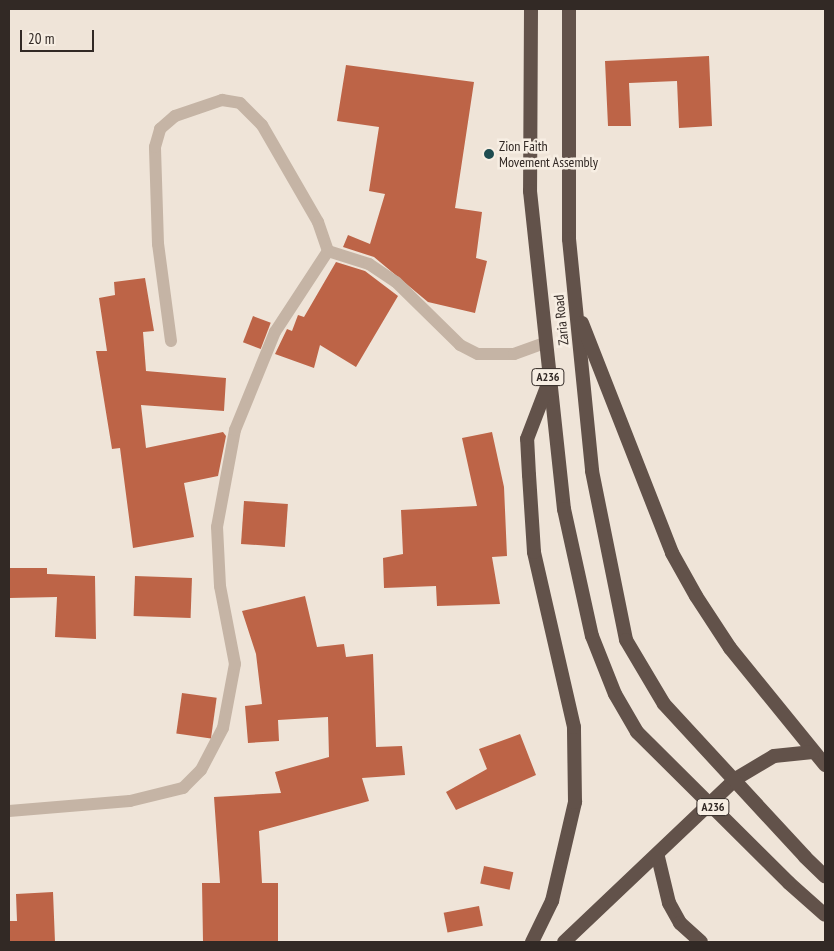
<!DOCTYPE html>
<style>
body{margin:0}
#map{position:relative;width:834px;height:951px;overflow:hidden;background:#efe4d8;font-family:"PT Sans Narrow",sans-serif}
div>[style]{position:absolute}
.building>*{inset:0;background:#bd6447;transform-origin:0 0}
.minor>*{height:12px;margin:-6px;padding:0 6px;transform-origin:6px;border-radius:6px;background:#c5b4a5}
.trunk>*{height:14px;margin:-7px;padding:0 7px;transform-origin:7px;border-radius:7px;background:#62524a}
.trunk-bridge>*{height:14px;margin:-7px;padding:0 7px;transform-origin:7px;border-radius:7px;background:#62524a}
.dots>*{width:14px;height:14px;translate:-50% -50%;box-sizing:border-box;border:2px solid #f7eee3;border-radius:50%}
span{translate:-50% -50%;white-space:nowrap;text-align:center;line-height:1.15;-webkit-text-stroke:5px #f7eee3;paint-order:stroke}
.shield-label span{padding:1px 4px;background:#f7eee3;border:1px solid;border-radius:4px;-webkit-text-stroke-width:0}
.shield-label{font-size:12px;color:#322925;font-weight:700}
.poi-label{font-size:14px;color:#322925}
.left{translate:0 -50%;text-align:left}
.street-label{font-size:14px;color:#322925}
.frame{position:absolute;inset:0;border:10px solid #322925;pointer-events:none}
.scale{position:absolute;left:20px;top:30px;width:74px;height:22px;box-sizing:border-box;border:2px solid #322925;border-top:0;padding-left:6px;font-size:15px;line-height:18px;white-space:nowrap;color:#322925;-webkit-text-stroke:4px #f7eee3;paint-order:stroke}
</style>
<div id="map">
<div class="building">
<div style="clip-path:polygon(709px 56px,712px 126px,679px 128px,677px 81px,629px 83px,631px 126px,608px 126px,605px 61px)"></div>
<div style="clip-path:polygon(346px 65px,474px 82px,455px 208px,482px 212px,476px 258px,487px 261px,475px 313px,428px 302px,374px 257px,343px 247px,348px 235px,370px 244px,385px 194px,369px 191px,379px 127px,337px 121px)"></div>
<div style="clip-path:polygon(336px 262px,365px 271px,398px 296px,356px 367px,320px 345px,314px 368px,275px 354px,287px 329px,292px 331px,298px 315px,304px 317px)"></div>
<div style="clip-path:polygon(145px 278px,154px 331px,143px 332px,146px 371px,226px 378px,224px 411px,141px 405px,146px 448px,223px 432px,226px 436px,218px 476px,184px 483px,194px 537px,133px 548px,120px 448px,112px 449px,96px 351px,107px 351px,99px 298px,115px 295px,114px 282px)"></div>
<div style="left:253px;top:316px;width:19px;height:28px;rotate:21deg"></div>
<div style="clip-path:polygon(492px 432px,504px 487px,507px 556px,492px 557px,500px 604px,437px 606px,436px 586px,384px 588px,383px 558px,403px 554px,401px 510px,477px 506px,462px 438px)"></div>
<div style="left:244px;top:501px;width:44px;height:43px;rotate:4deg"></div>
<div style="clip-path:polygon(9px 568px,47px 568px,47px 574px,95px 576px,96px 639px,55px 637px,57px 597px,9px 598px)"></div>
<div style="left:135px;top:576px;width:57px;height:40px;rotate:2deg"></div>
<div style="clip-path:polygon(305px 596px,317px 647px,344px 644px,346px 657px,373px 654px,376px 747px,402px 746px,405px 775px,362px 778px,369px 801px,259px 831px,262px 883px,278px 883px,278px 942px,203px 942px,202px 883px,220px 883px,214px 797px,281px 793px,275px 772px,329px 757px,328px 717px,278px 720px,279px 741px,248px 743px,245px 706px,262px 704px,256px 654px,242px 611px)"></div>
<div style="left:182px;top:693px;width:35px;height:41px;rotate:8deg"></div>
<div style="clip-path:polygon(520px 734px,536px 775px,456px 810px,446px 792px,487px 769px,479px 749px)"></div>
<div style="left:484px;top:866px;width:30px;height:18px;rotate:12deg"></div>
<div style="clip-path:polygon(53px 892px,55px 942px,9px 942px,9px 921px,17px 921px,16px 894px)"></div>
<div style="left:479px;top:906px;width:20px;height:36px;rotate:79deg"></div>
</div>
<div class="minor">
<div style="left:171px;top:341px;width:98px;rotate:-97.6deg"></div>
<div style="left:158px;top:244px;width:97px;rotate:-91.8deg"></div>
<div style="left:155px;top:147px;width:19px;rotate:-74deg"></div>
<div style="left:160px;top:129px;width:20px;rotate:-41deg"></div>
<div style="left:175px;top:116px;width:50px;rotate:-18.8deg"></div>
<div style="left:222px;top:100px;width:18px;rotate:9deg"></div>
<div style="left:240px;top:103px;width:31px;rotate:45deg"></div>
<div style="left:262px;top:125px;width:112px;rotate:60deg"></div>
<div style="left:318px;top:222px;width:31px;rotate:71deg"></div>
<div style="left:328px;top:251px;width:43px;rotate:17.6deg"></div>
<div style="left:369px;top:264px;width:32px;rotate:34deg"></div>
<div style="left:396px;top:282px;width:90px;rotate:44.5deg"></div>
<div style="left:460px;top:345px;width:20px;rotate:27deg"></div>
<div style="left:478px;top:354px;width:36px"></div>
<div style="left:514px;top:354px;width:32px;rotate:-20deg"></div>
<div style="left:9px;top:811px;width:121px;rotate:-4.7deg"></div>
<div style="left:130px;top:801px;width:55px;rotate:-13.8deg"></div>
<div style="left:183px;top:788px;width:25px;rotate:-45deg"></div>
<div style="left:201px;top:770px;width:47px;rotate:-62.4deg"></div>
<div style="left:223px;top:728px;width:65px;rotate:-79.4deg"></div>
<div style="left:235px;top:664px;width:79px;rotate:-100.9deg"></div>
<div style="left:220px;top:586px;width:59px;rotate:-92.9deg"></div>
<div style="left:217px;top:527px;width:99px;rotate:-79.5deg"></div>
<div style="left:235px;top:430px;width:106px;rotate:-67.8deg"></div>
<div style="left:275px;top:332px;width:97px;rotate:-56.8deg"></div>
</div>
<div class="trunk">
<div style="left:531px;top:9px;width:182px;rotate:90.3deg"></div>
<div style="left:530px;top:191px;width:320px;rotate:83.9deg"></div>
<div style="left:564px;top:509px;width:130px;rotate:77.6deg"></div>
<div style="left:592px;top:636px;width:62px;rotate:68.4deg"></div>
<div style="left:615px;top:694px;width:44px;rotate:59.9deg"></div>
<div style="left:569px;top:9px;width:230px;rotate:90deg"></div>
<div style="left:569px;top:239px;width:233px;rotate:84.3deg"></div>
<div style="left:592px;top:471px;width:172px;rotate:78.6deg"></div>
<div style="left:626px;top:640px;width:74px;rotate:59.3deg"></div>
<div style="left:582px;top:323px;width:247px;rotate:68.6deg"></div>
<div style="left:672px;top:553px;width:49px;rotate:60.8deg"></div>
<div style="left:696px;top:596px;width:62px;rotate:56.8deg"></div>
<div style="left:730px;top:648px;width:151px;rotate:50.9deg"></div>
<div style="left:658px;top:857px;width:47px;rotate:76.6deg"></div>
<div style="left:669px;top:903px;width:23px;rotate:61deg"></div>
<div style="left:680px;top:923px;width:28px;rotate:42deg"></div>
<div style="left:805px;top:857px;width:28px;rotate:44deg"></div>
<div style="left:789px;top:883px;width:48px;rotate:41.6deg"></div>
<div style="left:532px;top:942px;width:46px;rotate:-64deg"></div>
<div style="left:552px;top:901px;width:102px;rotate:-76.9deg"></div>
<div style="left:575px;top:802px;width:75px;rotate:-90.8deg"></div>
<div style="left:574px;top:727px;width:180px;rotate:-102.9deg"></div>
<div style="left:534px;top:552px;width:77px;rotate:-93.7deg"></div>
<div style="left:529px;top:475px;width:36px;rotate:-93deg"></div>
<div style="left:527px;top:439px;width:59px;rotate:-69.1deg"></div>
<div style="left:564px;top:942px;width:238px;rotate:-43.5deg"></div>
<div style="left:737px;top:778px;width:43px;rotate:-30.7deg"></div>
<div style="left:774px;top:756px;width:39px;rotate:-6deg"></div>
</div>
<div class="trunk-bridge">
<div style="left:664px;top:704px;width:208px;rotate:47.3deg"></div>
<div style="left:637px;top:732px;width:214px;rotate:44.8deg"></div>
</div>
<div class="dots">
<div style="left:489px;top:154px;background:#1e4c50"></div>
</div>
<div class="shield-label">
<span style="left:548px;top:377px">A236</span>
<span style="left:713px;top:807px">A236</span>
</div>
<div class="poi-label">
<span class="left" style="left:499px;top:154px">Zion Faith<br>Movement Assembly</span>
</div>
<div class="street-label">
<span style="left:561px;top:320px;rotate:-96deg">Zaria Road</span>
</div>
<div class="frame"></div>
<div class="scale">20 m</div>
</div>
